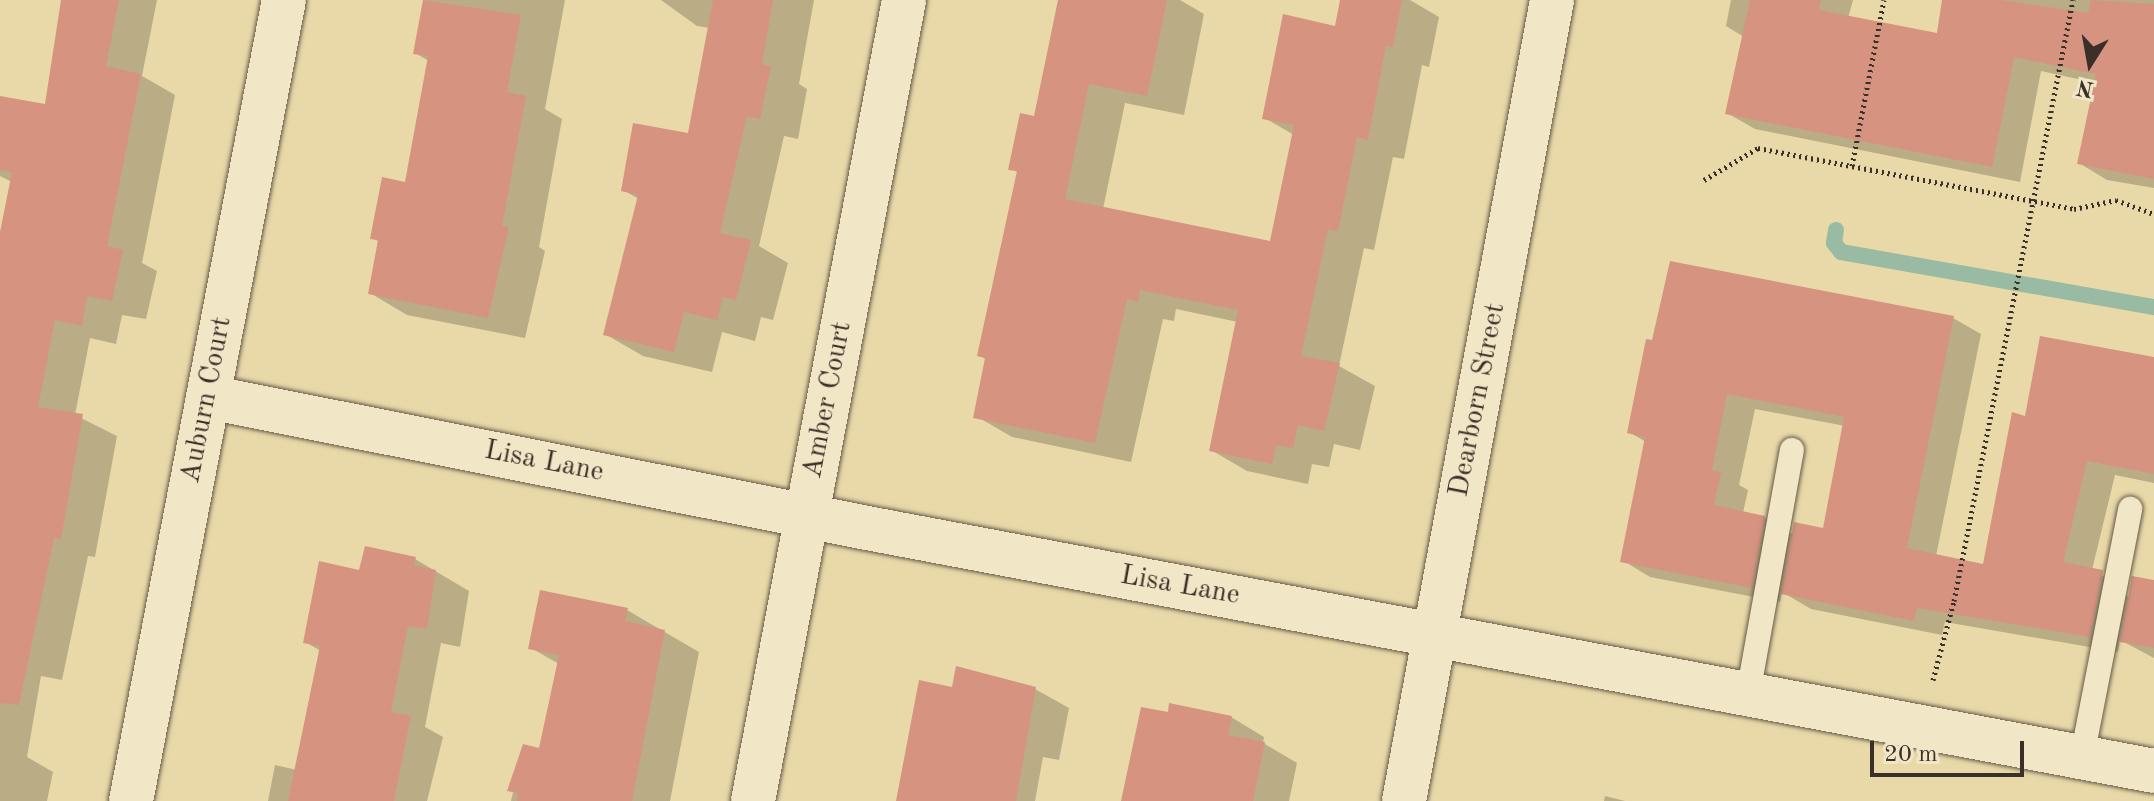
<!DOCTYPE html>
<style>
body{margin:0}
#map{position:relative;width:2154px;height:801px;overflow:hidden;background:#e9d9a8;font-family:"Old Standard TT",serif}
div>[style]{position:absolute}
.shadow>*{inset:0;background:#0003}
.stream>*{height:16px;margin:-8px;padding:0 8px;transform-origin:8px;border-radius:8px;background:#99bba3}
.building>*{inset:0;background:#d59380}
.path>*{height:5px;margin-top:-2.5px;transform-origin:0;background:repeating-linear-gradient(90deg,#3b2f2a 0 2px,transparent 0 6px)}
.roads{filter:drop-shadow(0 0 2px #665a4a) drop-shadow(0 0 2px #665a4a)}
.lane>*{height:24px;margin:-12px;padding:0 12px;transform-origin:12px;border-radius:12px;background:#f1e6c6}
.street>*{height:44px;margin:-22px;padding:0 22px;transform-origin:22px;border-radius:22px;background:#f1e6c6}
.secondary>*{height:44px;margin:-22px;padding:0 22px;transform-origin:22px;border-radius:22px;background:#f1e6c6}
span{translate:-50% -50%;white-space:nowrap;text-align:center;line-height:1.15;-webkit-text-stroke:7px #f1e6c6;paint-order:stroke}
.street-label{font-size:28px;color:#3b2f2a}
.north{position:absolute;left:2050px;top:24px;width:80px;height:80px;-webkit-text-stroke:6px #f1e6c6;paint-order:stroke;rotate:191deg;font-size:22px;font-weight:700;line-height:32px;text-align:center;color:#3b2f2a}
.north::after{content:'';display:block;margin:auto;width:28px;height:36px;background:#3b2f2a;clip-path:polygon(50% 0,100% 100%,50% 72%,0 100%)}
.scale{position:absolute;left:1870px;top:741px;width:154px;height:36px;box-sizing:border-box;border:4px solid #3b2f2a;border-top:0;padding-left:10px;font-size:24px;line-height:28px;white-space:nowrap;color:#3b2f2a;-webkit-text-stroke:6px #f1e6c6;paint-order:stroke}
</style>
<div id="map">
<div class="shadow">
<div style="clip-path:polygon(63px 0,157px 0,142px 76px,175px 95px,142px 263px,157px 271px,146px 319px,122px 315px,116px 344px,90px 338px,75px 415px,117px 436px,95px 557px,88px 556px,62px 680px,41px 676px,27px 757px,53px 772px,47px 801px,0 801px,0 242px,12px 182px,0 176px,0 98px,47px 106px)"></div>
<div style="clip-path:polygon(425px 0,565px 0,545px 109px,562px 119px,539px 247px,545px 251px,525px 338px,407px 315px,370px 293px,380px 242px,372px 238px,407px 184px,429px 61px,415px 53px)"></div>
<div style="clip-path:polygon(661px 0,814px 0,799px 84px,807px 89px,798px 139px,784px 136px,759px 246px,788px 263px,773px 320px,761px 317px,755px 341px,722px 332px,712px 372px,643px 356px,605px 334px,639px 199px,623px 190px,689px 136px,710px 28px,697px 26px)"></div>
<div style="clip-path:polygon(1060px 0,1180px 0,1204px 14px,1184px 115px,1125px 103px,1103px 209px,1272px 243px,1294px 135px,1265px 118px,1337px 28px,1342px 0,1410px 0,1439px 17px,1429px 67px,1422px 65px,1404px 159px,1393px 157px,1374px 250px,1364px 248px,1339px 366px,1375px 386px,1360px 450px,1334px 444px,1329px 467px,1312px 464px,1308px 484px,1247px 471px,1211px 450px,1238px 322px,1176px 309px,1174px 321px,1163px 319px,1131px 462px,1012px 437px,976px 416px,987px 360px,979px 355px,1019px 173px,1011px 168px,1036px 118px)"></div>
<div style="clip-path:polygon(1731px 0,1853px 0,1848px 18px,1937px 35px,1943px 0,2154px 0,2154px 188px,2107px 180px,2079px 163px,2096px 83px,2041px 71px,2020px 182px,1755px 129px,1727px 113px,1744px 37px,1726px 26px)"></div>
<div style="clip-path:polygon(evenodd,1953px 318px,1981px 334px,1936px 556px,1984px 567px,2026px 418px,2154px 359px,2154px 483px,2115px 475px,2092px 570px,2122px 586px,2121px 592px,2130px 598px,2154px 590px,2154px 658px,2120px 640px,2118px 652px,1945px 622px,1942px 635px,1811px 609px,1782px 592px,1780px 602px,1650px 577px,1622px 560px,1646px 442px,1629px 432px,1648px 341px,1953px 318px,1755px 409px,1845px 426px,1824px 531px,1794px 535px,1764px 517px,1743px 513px,1748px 490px,1739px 485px,1755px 409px)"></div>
<div style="clip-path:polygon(415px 559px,469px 591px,460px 647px,441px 643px,425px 727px,443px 737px,427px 801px,268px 801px,275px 765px,297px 770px,321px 651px,305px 642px,361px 572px)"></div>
<div style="clip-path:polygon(627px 610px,699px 652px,670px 801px,511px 801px,524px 747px,541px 750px,559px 664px,531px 648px)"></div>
<div style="clip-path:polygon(953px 689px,1035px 689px,1069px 708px,1059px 760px,1043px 757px,1035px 801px,897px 801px)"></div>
<div style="clip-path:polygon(1169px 714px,1231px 717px,1264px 737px,1263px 743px,1297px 763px,1289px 801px,1154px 801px)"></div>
<div style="clip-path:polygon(1605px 796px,1625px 801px,1604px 801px)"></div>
</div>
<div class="stream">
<div style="left:1836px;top:230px;width:13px;rotate:99deg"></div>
<div style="left:1834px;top:243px;width:11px;rotate:52deg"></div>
<div style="left:1841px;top:252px;width:318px;rotate:10deg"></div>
</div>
<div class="building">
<div style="clip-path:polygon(61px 0,119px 0,106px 66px,141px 74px,107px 246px,123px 250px,112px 301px,87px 296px,82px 326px,55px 320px,38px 407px,83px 414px,61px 539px,54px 538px,19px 705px,0 703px,0 232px,12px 172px,0 170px,0 96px,45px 104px)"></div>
<div style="clip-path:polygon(423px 0,521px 15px,507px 92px,526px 96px,502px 226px,509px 227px,488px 318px,368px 294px,378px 240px,370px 239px,382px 177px,405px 182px,428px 56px,413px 54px)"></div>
<div style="clip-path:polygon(713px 0,773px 0,762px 64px,771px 66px,760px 119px,747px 116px,720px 233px,751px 240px,736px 300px,723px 297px,717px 320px,684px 312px,674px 352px,603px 335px,638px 195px,621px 191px,633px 123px,688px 133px)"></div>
<div style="clip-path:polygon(1058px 0,1167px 0,1147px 96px,1089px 84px,1065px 199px,1270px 241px,1294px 125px,1262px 119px,1283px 14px,1335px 26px,1340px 0,1402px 0,1393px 47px,1386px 46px,1368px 140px,1357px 137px,1338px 231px,1328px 229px,1301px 356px,1340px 363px,1324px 431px,1298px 425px,1293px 448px,1276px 445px,1272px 464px,1209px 451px,1238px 310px,1140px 290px,1138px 302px,1127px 299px,1095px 443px,973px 418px,985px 358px,977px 356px,1017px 171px,1008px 170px,1020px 113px,1034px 116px)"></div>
<div style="clip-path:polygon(1750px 0,1821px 0,1819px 10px,1937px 33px,1942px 0,2001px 0,2088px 13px,2091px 0,2154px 4px,2154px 179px,2077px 164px,2096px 74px,2014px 57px,1992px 167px,1725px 114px)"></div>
<div style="clip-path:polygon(1670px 261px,1954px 316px,1907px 548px,1983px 564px,2012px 412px,2025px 416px,2040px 336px,2154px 357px,2154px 474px,2087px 461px,2063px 562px,2103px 570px,2090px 637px,1917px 608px,1914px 621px,1781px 594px,1794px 522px,1823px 528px,1844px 417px,1727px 394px,1712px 470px,1721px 472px,1714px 505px,1765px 516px,1752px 588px,1620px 562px,1645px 437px,1627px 433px,1646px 339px,1652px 340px)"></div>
<div style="clip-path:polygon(365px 546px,416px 557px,414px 565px,436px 570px,427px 629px,408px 626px,391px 712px,411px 716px,394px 801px,288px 801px,320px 646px,303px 643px,319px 561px,359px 570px)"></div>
<div style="clip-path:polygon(2132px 576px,2154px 580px,2154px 648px,2120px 642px)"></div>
<div style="clip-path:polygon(540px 590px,628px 608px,625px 621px,665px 630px,632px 801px,517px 801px,518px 793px,507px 791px,523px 744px,539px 748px,559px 655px,528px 649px)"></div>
<div style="clip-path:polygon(956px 666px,1036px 687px,1016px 801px,896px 801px,919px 680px,952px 687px)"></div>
<div style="clip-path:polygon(1169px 703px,1232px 716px,1228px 735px,1265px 742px,1253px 801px,1121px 801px,1141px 707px,1168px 712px)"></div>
</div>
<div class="path">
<div style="left:1852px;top:166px;width:169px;rotate:-79.1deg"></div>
<div style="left:1704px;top:180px;width:63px;rotate:-30.7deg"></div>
<div style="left:1758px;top:148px;width:322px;rotate:10.9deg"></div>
<div style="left:2074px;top:209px;width:43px;rotate:-12.1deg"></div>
<div style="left:2116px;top:200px;width:40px;rotate:20.2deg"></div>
<div style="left:1933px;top:680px;width:82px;rotate:-75.1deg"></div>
<div style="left:1954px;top:601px;width:613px;rotate:-78.8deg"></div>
</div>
<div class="roads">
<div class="lane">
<div style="left:1748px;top:694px;width:248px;rotate:-79.8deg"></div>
<div style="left:2082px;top:757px;width:253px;rotate:-79deg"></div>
</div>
<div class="street">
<div style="left:208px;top:397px;width:672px;rotate:11.24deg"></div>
<div style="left:867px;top:528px;width:1310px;rotate:10.69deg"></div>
<div style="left:131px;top:801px;width:815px;rotate:-79.19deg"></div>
<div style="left:753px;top:801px;width:815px;rotate:-79.32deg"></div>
</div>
<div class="secondary">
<div style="left:1404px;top:801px;width:815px;rotate:-79.53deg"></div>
</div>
</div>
<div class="street-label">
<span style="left:207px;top:400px;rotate:-79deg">Auburn Court</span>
<span style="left:828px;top:400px;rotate:-79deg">Amber Court</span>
<span style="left:1478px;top:400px;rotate:-79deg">Dearborn Street</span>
<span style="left:544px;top:462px;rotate:11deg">Lisa Lane</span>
<span style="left:1180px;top:586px;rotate:10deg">Lisa Lane</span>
</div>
<div class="north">N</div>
<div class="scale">20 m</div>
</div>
